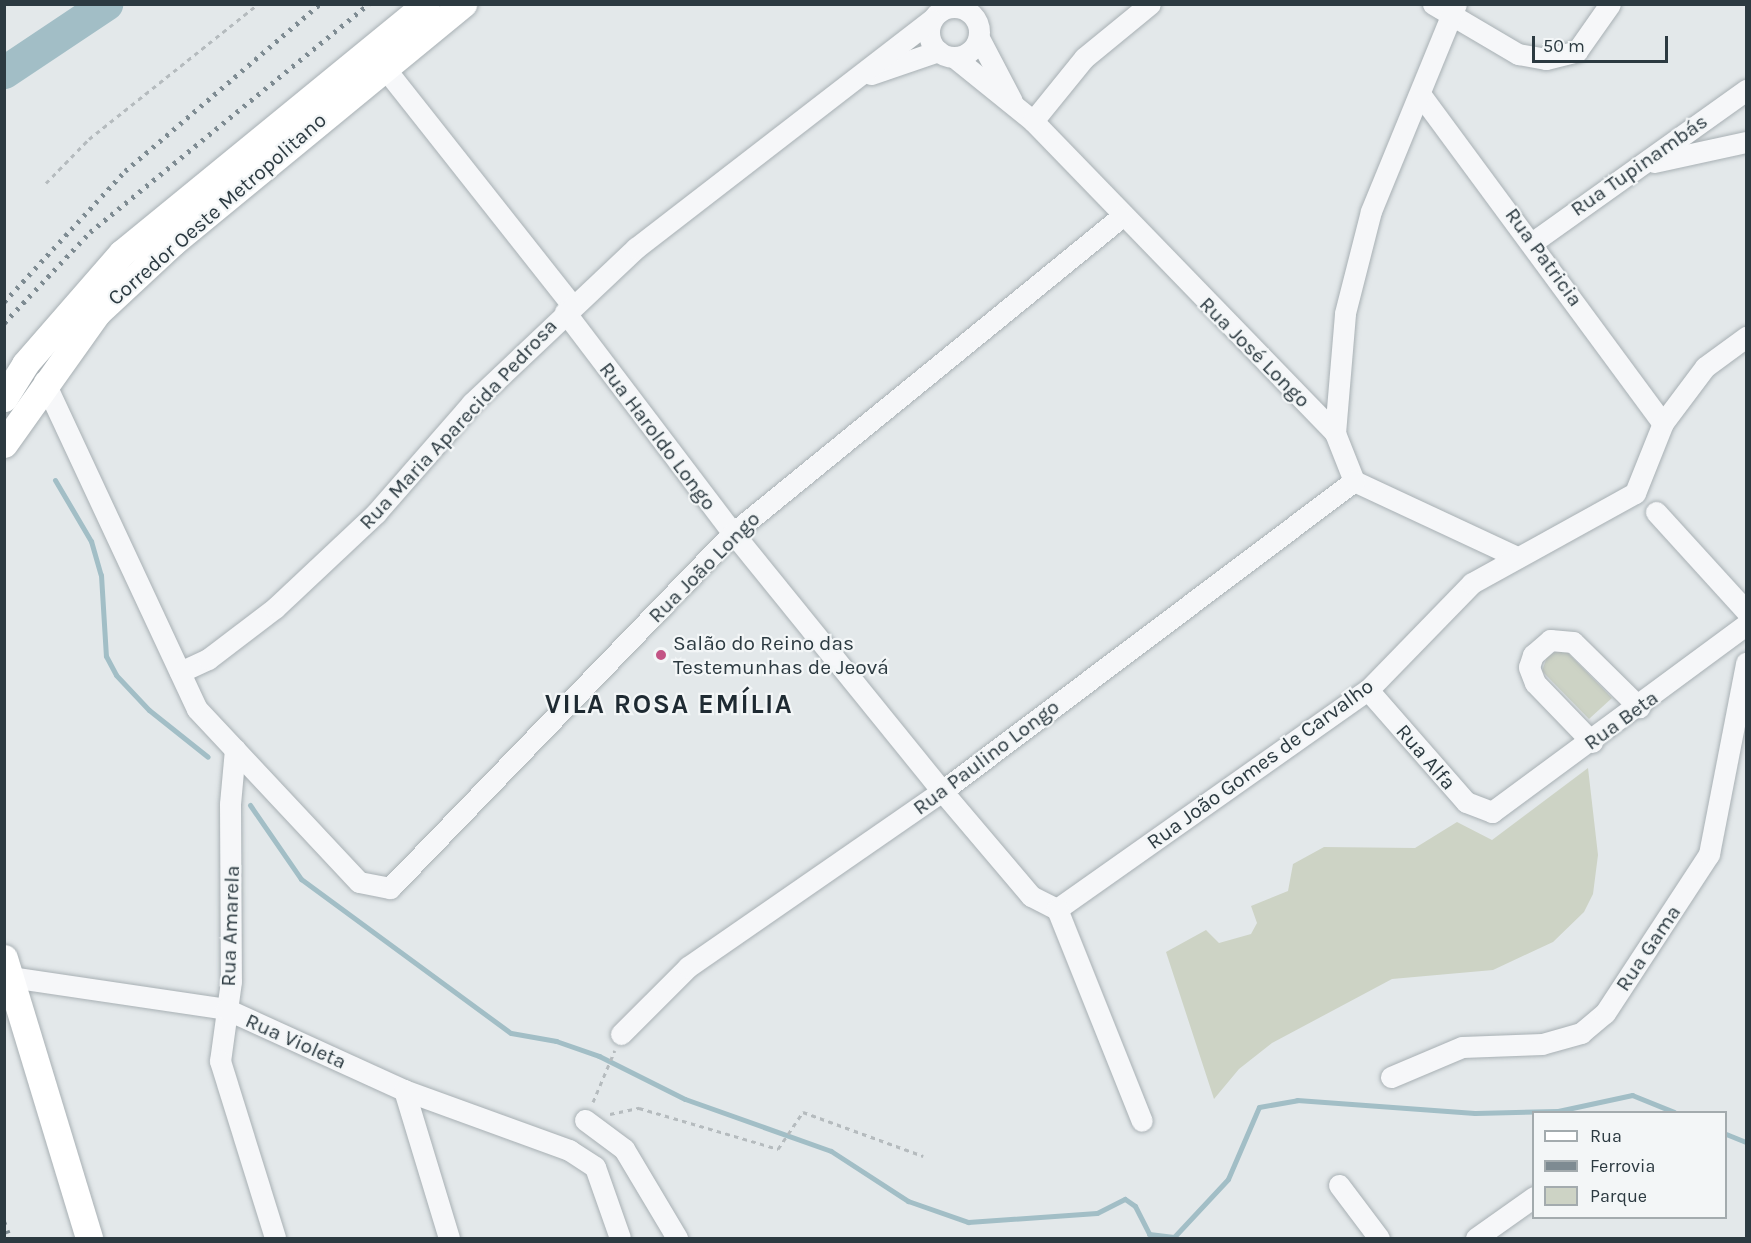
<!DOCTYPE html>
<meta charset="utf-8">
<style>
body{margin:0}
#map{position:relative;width:1751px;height:1243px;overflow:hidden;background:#e3e8ea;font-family:Karla,sans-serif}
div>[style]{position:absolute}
.green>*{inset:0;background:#cdd3c5}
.stream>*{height:5px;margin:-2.5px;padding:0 2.5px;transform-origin:2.5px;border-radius:2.5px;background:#a2bec6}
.river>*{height:33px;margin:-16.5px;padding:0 16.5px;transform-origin:16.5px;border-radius:16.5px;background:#a2bec6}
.path>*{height:3px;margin-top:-1.5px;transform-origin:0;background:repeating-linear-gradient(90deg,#b5bbbe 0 4.5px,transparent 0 9px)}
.roads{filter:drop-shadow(0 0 2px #a8b0b4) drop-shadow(0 0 2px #a8b0b4)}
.minor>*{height:21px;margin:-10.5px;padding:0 10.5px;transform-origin:10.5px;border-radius:10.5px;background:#f6f7f9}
.minor>.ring{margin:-10.5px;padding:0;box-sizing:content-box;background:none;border:21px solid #f6f7f9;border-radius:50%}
.major>*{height:27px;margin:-13.5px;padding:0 13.5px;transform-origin:13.5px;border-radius:13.5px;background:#fff}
.rail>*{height:4.5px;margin-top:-2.25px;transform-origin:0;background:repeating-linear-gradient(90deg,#7e8b92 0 3px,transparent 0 9px)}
.dots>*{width:16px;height:16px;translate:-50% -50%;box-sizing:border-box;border:3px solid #f3f6f7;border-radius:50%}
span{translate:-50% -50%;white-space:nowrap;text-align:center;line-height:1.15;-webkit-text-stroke:4.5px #f3f6f7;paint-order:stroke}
.street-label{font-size:21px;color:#2c3a41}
.poi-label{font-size:21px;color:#2c3a41}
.left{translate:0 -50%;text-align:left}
.district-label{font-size:27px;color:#1e2a32;font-weight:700;letter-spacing:1.5px}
.frame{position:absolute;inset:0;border:6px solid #2c3a41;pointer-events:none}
.legend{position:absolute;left:1532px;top:1111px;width:195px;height:108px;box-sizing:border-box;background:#f3f6f7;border:2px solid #a3abae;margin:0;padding:8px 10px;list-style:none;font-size:18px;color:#2c3a41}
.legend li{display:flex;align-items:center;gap:12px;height:30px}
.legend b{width:30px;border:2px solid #a3abae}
.scale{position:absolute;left:1532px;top:36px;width:136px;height:27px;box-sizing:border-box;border:3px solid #2c3a41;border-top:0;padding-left:8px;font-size:18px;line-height:21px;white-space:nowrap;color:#2c3a41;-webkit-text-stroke:4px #f3f6f7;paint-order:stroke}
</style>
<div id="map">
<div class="green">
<div style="clip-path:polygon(1557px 651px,1566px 651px,1612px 698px,1589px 719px,1542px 671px,1547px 657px)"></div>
<div style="clip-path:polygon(1588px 768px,1598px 855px,1593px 894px,1584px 912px,1553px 942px,1493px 970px,1392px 979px,1272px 1043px,1239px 1069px,1214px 1099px,1166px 952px,1206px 930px,1219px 943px,1251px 934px,1257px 923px,1251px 906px,1288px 891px,1293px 864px,1324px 847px,1415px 848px,1457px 822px,1492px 840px)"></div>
</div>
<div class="stream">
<div style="left:55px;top:480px;width:71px;rotate:59.5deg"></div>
<div style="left:91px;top:541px;width:35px;rotate:74deg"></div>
<div style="left:101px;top:575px;width:81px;rotate:86.5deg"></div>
<div style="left:106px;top:656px;width:21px;rotate:62deg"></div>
<div style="left:116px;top:675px;width:48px;rotate:46.7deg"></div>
<div style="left:149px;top:710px;width:75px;rotate:38.5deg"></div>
<div style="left:250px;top:805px;width:90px;rotate:55.4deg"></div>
<div style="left:301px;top:879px;width:260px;rotate:36.3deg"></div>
<div style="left:511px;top:1033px;width:46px;rotate:10.1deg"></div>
<div style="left:556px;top:1041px;width:46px;rotate:19.2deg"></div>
<div style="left:599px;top:1056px;width:96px;rotate:26.6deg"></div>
<div style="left:685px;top:1099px;width:155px;rotate:19.6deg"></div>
<div style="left:831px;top:1151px;width:92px;rotate:33deg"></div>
<div style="left:908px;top:1201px;width:64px;rotate:19.3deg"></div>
<div style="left:968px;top:1222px;width:129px;rotate:-4deg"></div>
<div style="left:1097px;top:1213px;width:31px;rotate:-27deg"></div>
<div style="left:1125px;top:1199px;width:12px;rotate:35deg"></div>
<div style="left:1135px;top:1206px;width:31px;rotate:63deg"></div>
<div style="left:1149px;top:1234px;width:25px;rotate:7deg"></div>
<div style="left:1174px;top:1237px;width:79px;rotate:-47deg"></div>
<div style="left:1228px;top:1179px;width:78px;rotate:-66.7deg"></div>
<div style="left:1259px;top:1107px;width:39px;rotate:-10deg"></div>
<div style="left:1297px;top:1100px;width:178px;rotate:4.2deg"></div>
<div style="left:1475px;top:1113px;width:83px;rotate:-1.4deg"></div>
<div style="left:1558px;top:1111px;width:76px;rotate:-12.2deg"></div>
<div style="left:1632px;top:1095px;width:45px;rotate:22deg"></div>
<div style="left:1726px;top:1134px;width:22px;rotate:22deg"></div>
</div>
<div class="river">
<div style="left:4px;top:72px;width:123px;rotate:-33.7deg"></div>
</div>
<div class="path">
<div style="left:46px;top:183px;width:62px;rotate:-45.7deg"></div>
<div style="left:89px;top:139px;width:216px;rotate:-38.6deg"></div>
<div style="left:593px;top:1102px;width:56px;rotate:-67.1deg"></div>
<div style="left:610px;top:1114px;width:30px;rotate:-12deg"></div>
<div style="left:639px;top:1108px;width:145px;rotate:16.4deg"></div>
<div style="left:778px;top:1149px;width:45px;rotate:-56deg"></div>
<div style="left:803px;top:1112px;width:128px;rotate:20.1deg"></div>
</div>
<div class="roads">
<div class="minor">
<div style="left:1433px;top:4px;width:99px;rotate:30.5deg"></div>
<div style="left:1518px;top:54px;width:28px;rotate:10deg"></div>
<div style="left:1546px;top:59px;width:32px;rotate:-14deg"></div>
<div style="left:1577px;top:51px;width:57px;rotate:-54.9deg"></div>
<div class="ring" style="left:929px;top:7px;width:29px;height:29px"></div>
<div style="left:979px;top:38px;width:71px;rotate:62.4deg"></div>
<div style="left:954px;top:57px;width:102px;rotate:39deg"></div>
<div style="left:1033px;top:121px;width:434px;rotate:45.9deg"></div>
<div style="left:1335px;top:433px;width:52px;rotate:68.4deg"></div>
<div style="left:1354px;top:481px;width:178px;rotate:25deg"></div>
<div style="left:383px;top:66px;width:305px;rotate:51.7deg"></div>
<div style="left:871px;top:74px;width:71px;rotate:-18.9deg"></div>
<div style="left:1420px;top:94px;width:409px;rotate:53.6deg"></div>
<div style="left:1033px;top:121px;width:81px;rotate:-51deg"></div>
<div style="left:1084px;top:58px;width:85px;rotate:-39.3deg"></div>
<div style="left:1654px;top:162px;width:94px;rotate:-12.3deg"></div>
<div style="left:1533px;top:242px;width:262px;rotate:-35.5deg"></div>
<div style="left:565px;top:312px;width:278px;rotate:52.8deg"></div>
<div style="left:733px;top:533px;width:332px;rotate:51deg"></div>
<div style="left:942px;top:791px;width:138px;rotate:49.7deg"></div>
<div style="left:1031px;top:896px;width:29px;rotate:27deg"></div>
<div style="left:44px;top:381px;width:362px;rotate:65deg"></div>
<div style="left:197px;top:709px;width:237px;rotate:46.9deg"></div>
<div style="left:359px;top:882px;width:32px;rotate:11deg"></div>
<div style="left:390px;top:888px;width:494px;rotate:-46deg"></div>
<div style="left:733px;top:533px;width:500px;rotate:-39.16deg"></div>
<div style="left:1335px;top:433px;width:120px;rotate:-85.2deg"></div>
<div style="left:1345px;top:313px;width:105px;rotate:-75.7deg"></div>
<div style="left:1371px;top:211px;width:224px;rotate:-67.7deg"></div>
<div style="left:1656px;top:512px;width:134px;rotate:47.7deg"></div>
<div style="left:180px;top:672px;width:31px;rotate:-25deg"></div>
<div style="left:208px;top:659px;width:84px;rotate:-37.3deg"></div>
<div style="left:275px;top:608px;width:139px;rotate:-43.2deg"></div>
<div style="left:376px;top:513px;width:146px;rotate:-48.9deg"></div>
<div style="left:472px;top:403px;width:226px;rotate:-43.4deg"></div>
<div style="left:636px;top:248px;width:373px;rotate:-37.7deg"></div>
<div style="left:1368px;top:690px;width:149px;rotate:48.8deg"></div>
<div style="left:1466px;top:802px;width:28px;rotate:21deg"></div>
<div style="left:1492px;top:812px;width:315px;rotate:-36.4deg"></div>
<div style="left:1592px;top:742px;width:82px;rotate:-134deg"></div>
<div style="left:1535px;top:683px;width:17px;rotate:-111deg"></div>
<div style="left:1529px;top:667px;width:13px;rotate:-72deg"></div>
<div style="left:1533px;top:655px;width:23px;rotate:-41deg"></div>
<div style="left:1550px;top:640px;width:23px;rotate:5deg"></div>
<div style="left:1573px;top:642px;width:93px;rotate:44.6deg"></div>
<div style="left:235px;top:749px;width:55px;rotate:95.2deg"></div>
<div style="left:230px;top:804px;width:177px;rotate:89.7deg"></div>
<div style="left:231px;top:981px;width:81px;rotate:97.8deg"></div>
<div style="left:220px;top:1061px;width:185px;rotate:72.7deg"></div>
<div style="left:1057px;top:909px;width:380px;rotate:-35.2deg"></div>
<div style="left:1368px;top:690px;width:149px;rotate:-45.8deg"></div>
<div style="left:1472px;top:583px;width:186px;rotate:-28.9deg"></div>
<div style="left:1635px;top:493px;width:75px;rotate:-68.2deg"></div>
<div style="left:1663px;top:423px;width:70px;rotate:-53.1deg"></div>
<div style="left:1705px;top:367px;width:51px;rotate:-36.2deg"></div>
<div style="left:1057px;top:909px;width:228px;rotate:68.2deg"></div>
<div style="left:10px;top:977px;width:218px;rotate:8.4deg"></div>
<div style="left:226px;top:1009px;width:196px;rotate:24.5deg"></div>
<div style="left:404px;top:1090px;width:176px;rotate:20deg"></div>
<div style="left:569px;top:1150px;width:31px;rotate:33deg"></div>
<div style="left:595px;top:1167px;width:75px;rotate:70.6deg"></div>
<div style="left:621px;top:1034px;width:95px;rotate:-45deg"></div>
<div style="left:688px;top:967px;width:309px;rotate:-34.7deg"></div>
<div style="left:942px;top:791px;width:516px;rotate:-36.96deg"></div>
<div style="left:1391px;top:1077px;width:77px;rotate:-22.9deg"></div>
<div style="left:1462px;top:1047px;width:80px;rotate:-2.1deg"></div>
<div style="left:1542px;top:1044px;width:41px;rotate:-15.8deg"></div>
<div style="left:1581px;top:1033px;width:31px;rotate:-40deg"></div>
<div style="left:1605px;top:1013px;width:190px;rotate:-56.8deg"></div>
<div style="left:1709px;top:854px;width:195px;rotate:-79deg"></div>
<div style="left:404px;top:1090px;width:155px;rotate:73.1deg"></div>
<div style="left:585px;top:1120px;width:49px;rotate:36.6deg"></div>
<div style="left:624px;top:1149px;width:104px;rotate:59.2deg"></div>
<div style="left:1339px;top:1185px;width:66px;rotate:53deg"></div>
<div style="left:1476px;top:1238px;width:71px;rotate:-35.3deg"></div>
</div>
<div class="major">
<div style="left:4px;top:398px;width:40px;rotate:-58deg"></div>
<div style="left:25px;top:364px;width:147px;rotate:-48.9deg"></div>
<div style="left:122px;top:253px;width:393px;rotate:-39.3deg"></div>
<div style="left:4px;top:444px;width:161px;rotate:-54.6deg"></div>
<div style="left:97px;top:313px;width:103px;rotate:-43deg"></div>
<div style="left:172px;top:243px;width:377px;rotate:-39.4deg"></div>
<div style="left:4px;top:958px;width:293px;rotate:73.1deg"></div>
</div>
</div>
<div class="rail">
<div style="left:4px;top:302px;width:178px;rotate:-47.3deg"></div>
<div style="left:125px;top:171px;width:257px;rotate:-40.6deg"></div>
<div style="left:4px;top:323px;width:125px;rotate:-46.6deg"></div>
<div style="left:90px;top:232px;width:360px;rotate:-39.3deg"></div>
<div style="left:4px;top:1222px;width:17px;rotate:69deg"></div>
</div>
<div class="dots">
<div style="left:661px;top:655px;background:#c35485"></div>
</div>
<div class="street-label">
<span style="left:1639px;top:165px;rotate:-35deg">Rua Tupinambás</span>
<span style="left:217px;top:209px;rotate:-41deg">Corredor Oeste Metropolitano</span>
<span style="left:1544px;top:257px;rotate:54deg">Rua Patricia</span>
<span style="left:1255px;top:352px;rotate:45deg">Rua José Longo</span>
<span style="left:458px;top:424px;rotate:-47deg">Rua Maria Aparecida Pedrosa</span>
<span style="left:658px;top:436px;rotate:53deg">Rua Haroldo Longo</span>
<span style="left:704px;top:567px;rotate:-45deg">Rua João Longo</span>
<span style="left:1621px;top:720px;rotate:-36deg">Rua Beta</span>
<span style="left:986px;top:757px;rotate:-37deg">Rua Paulino Longo</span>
<span style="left:1426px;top:757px;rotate:49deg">Rua Alfa</span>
<span style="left:1260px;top:764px;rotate:-36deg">Rua João Gomes de Carvalho</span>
<span style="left:230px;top:926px;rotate:-88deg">Rua Amarela</span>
<span style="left:1648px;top:948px;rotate:-56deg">Rua Gama</span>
<span style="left:296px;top:1041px;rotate:24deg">Rua Violeta</span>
</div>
<div class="poi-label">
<span class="left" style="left:673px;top:655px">Salão do Reino das<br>Testemunhas de Jeová</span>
</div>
<div class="district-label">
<span style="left:669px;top:705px">VILA ROSA EMÍLIA</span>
</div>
<div class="frame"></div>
<ul class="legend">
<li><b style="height:8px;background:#fff"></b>Rua</li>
<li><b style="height:8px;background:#7e8b92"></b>Ferrovia</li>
<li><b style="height:16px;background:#cdd3c5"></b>Parque</li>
</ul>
<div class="scale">50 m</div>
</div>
